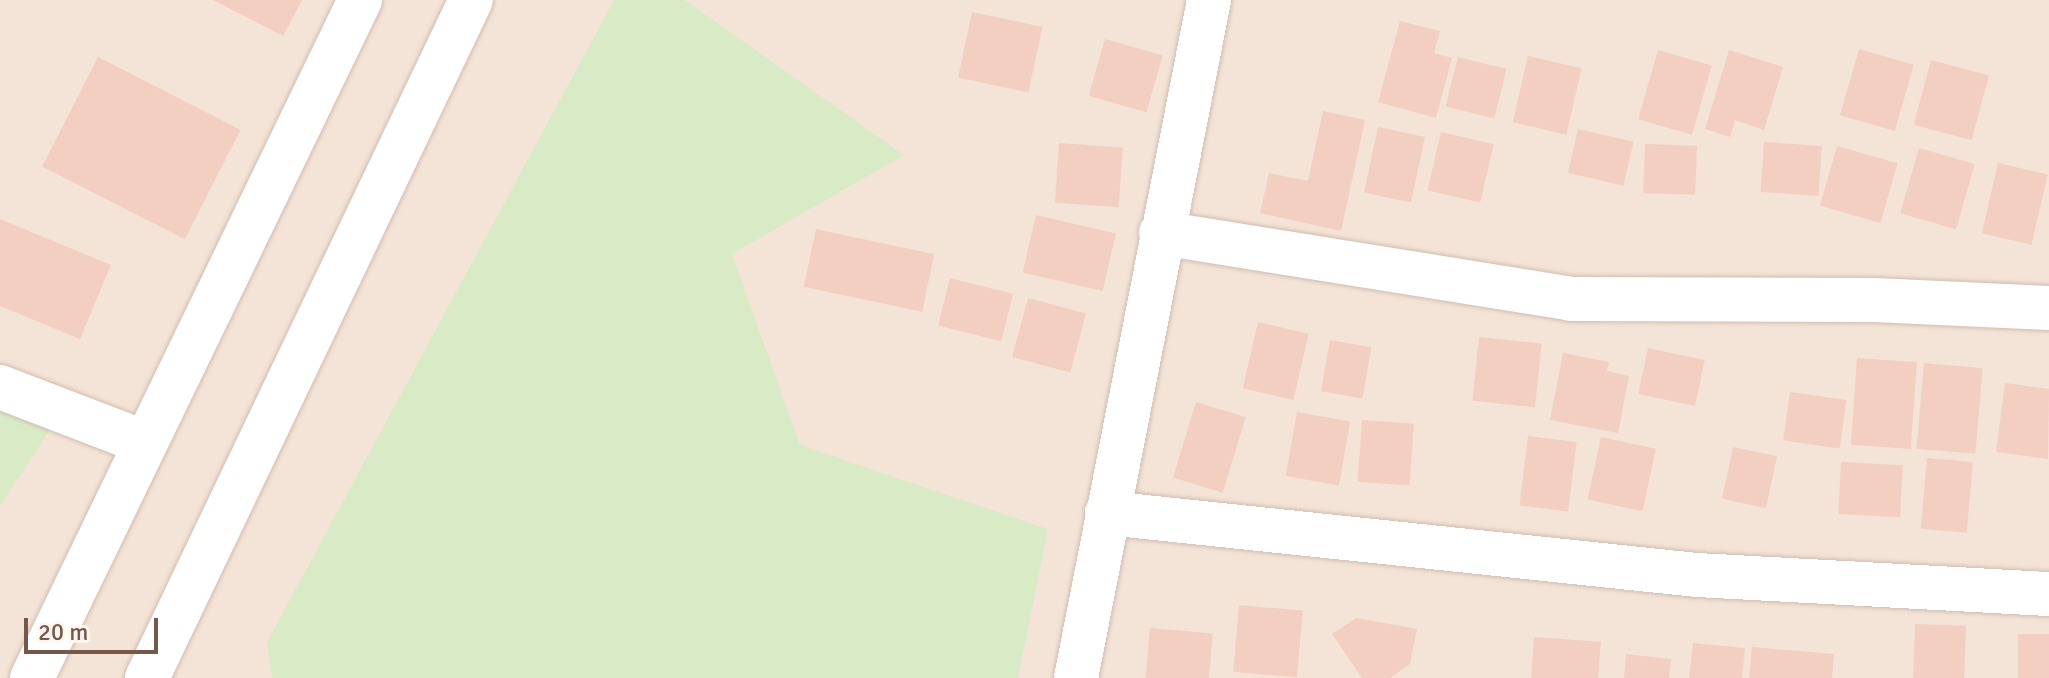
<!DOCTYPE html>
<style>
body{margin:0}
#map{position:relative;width:2049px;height:678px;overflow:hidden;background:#fdf3e8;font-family:Signika,sans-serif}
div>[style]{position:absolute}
.residential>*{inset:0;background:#f4e4d7;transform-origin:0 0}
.green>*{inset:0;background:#d8ebc6}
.building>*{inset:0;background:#f2cfc0;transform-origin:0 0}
.roads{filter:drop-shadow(0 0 2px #d2bcb0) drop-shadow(0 0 2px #d2bcb0)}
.minor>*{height:44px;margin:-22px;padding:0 22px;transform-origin:22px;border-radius:22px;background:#fff}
span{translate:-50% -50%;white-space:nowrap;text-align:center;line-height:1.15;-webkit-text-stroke:6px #fff7ef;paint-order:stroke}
.scale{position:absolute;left:24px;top:618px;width:134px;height:36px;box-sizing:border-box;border:4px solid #78574b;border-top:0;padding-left:10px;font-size:24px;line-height:28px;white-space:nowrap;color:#78574b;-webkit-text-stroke:6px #fff7ef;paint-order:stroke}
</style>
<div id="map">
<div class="residential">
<div style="left:0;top:0;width:2049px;height:678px"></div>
</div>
<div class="green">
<div style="clip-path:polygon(614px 0,685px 0,904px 155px,732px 254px,800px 445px,1048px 529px,1018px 678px,272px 678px,267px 642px)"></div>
<div style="clip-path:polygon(0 408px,50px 430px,0 506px)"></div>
</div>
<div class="building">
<div style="clip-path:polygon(213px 0,302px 0,283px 36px)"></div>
<div style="left:972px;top:12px;width:72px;height:67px;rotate:12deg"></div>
<div style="clip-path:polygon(1400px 21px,1440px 31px,1434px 53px,1452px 58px,1436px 118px,1378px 102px)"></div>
<div style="left:1105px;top:39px;width:60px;height:59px;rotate:16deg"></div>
<div style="left:1859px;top:49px;width:57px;height:69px;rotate:16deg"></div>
<div style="left:1658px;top:50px;width:56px;height:72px;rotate:16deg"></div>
<div style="clip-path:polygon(1729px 50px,1783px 67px,1764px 130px,1735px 120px,1730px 137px,1705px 129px)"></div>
<div style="left:1528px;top:56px;width:55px;height:68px;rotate:13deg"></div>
<div style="left:98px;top:57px;width:160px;height:123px;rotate:27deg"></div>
<div style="left:1458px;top:57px;width:50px;height:51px;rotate:14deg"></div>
<div style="left:1931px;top:60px;width:60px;height:67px;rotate:15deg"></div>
<div style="clip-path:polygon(1323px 111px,1365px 120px,1341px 231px,1260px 213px,1269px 173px,1308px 181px)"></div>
<div style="left:1378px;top:127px;width:48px;height:67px;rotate:12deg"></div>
<div style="left:1578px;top:129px;width:57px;height:45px;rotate:13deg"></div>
<div style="left:1441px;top:132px;width:54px;height:60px;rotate:13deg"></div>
<div style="left:1764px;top:142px;width:58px;height:50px;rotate:4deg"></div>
<div style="left:1059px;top:143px;width:64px;height:60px;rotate:4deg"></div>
<div style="left:1645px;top:144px;width:52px;height:49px;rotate:2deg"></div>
<div style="left:1837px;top:146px;width:63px;height:62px;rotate:16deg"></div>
<div style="left:1919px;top:148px;width:58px;height:68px;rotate:16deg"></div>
<div style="left:1998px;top:163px;width:51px;height:72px;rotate:13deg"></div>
<div style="left:1036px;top:215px;width:82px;height:59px;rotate:13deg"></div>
<div style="clip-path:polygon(0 219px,111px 265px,80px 339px,0 306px)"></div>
<div style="left:816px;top:229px;width:121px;height:59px;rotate:12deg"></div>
<div style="left:950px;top:278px;width:65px;height:49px;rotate:14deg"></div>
<div style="left:1028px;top:298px;width:60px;height:61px;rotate:15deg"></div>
<div style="left:1258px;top:322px;width:52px;height:68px;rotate:13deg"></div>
<div style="left:1479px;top:337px;width:63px;height:64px;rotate:6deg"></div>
<div style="left:1330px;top:340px;width:42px;height:52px;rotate:10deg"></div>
<div style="left:1648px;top:348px;width:58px;height:47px;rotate:12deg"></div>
<div style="clip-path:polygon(1563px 353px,1609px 362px,1607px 371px,1629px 376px,1618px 433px,1550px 420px)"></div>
<div style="left:1857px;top:358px;width:60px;height:87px;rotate:4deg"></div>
<div style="left:1924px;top:363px;width:59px;height:86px;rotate:5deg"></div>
<div style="clip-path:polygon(2005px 383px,2049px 389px,2048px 459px,1996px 452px)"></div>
<div style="left:1790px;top:392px;width:57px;height:49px;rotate:8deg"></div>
<div style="left:1196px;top:402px;width:52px;height:79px;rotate:17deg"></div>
<div style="left:1297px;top:412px;width:54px;height:65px;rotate:10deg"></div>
<div style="left:1362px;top:420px;width:52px;height:62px;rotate:4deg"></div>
<div style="left:1528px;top:436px;width:49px;height:70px;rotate:7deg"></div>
<div style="left:1601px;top:437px;width:56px;height:64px;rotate:12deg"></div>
<div style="left:1733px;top:447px;width:45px;height:53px;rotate:12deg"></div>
<div style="left:1927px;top:458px;width:46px;height:71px;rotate:5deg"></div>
<div style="left:1841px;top:462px;width:62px;height:52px;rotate:3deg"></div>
<div style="left:1239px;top:605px;width:64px;height:67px;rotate:5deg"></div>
<div style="clip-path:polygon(1356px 618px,1417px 629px,1410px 664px,1390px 678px,1362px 678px,1332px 634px)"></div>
<div style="left:1915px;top:624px;width:51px;height:54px;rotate:2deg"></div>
<div style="left:1150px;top:628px;width:63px;height:50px;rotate:5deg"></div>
<div style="left:2018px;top:634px;width:31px;height:44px"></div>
<div style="left:1534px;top:637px;width:67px;height:41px;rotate:4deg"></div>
<div style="clip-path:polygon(1693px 643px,1745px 648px,1742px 678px,1689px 678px)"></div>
<div style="clip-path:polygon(1752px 647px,1834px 654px,1832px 678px,1749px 678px)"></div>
<div style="clip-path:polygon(1626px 654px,1671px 659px,1669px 678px,1624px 678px)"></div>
</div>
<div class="roads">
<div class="minor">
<div style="left:1161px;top:233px;width:415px;rotate:9.1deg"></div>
<div style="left:1571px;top:299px;width:303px;rotate:0.2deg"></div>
<div style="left:1874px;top:300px;width:175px;rotate:2.6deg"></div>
<div style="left:0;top:387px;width:156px;rotate:21deg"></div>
<div style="left:1107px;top:513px;width:593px;rotate:6deg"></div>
<div style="left:1697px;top:575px;width:353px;rotate:3.1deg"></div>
<div style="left:32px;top:678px;width:753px;rotate:-64.18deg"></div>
<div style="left:147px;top:678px;width:751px;rotate:-64.46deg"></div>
<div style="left:1076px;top:678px;width:691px;rotate:-78.9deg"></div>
</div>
</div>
<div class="scale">20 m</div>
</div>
